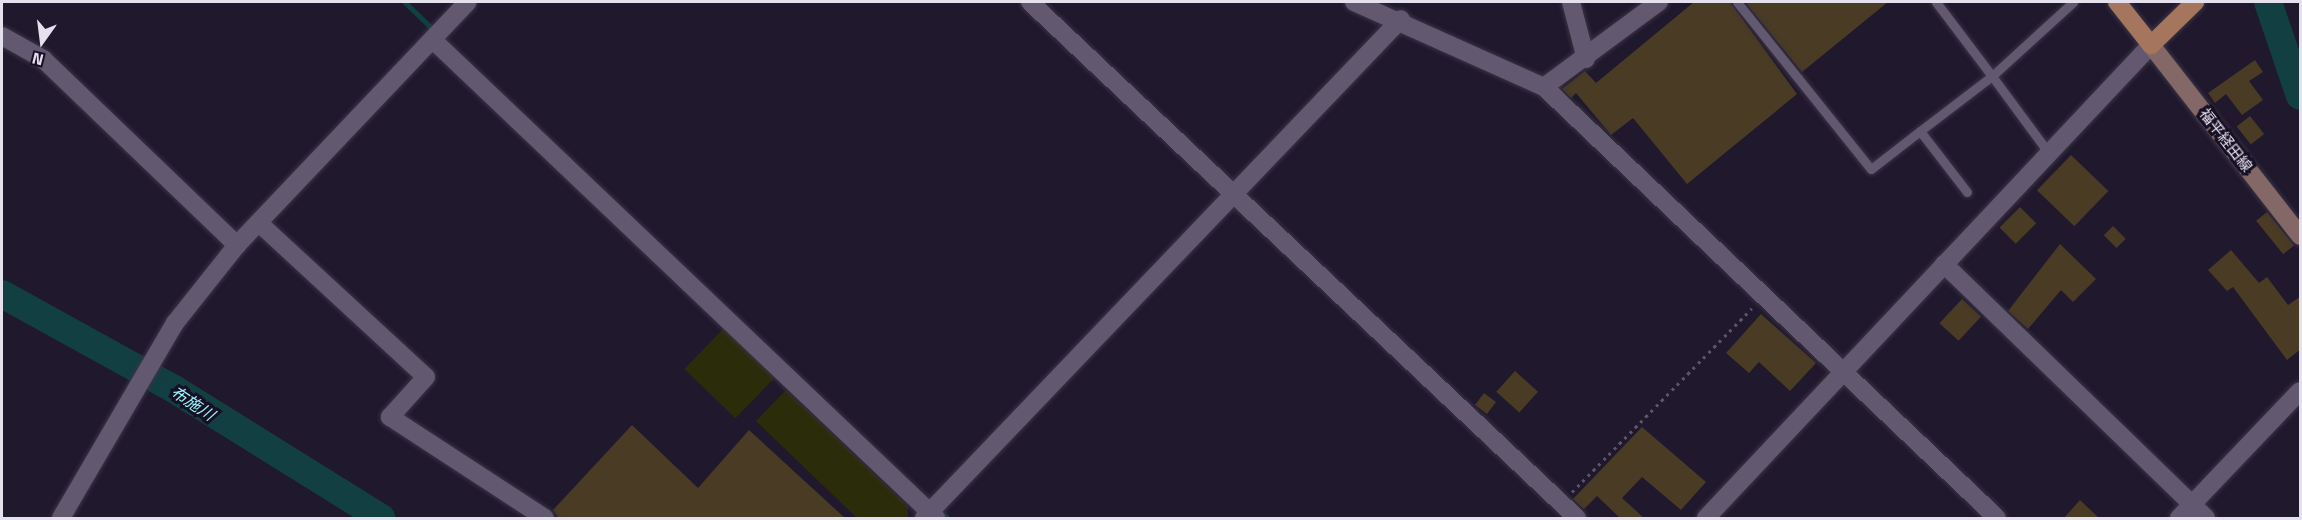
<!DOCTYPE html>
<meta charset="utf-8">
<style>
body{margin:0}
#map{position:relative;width:2302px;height:520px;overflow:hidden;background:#20182d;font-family:"Titillium Web","Noto Sans JP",sans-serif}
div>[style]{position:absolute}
.green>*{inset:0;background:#2b2d0a;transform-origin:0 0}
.stream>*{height:4.5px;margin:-2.25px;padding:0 2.25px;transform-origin:2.25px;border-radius:2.25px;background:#123f42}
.river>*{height:28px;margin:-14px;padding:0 14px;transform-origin:14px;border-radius:14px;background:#123f42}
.building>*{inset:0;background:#4a3b25;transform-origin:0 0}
.path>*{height:3px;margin-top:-1.5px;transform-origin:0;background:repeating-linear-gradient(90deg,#5c5568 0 3px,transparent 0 7.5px)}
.roads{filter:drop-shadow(0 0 2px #3a3444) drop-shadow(0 0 2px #3a3444)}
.service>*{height:9px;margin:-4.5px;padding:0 4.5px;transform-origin:4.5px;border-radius:4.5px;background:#625971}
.minor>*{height:18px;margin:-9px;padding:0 9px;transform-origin:9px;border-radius:9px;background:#625971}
.tertiary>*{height:18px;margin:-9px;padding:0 9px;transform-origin:9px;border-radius:9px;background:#625971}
.secondary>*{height:18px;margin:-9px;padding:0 9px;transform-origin:9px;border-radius:9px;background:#846767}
.primary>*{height:18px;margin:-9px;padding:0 9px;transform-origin:9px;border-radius:9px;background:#a5765d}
span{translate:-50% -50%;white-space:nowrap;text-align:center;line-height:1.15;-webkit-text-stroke:6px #170f23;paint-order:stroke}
.street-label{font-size:15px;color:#e5e0ee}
.water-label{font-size:16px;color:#97f5fb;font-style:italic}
.frame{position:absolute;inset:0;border:3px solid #e5e0ee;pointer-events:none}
.north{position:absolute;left:12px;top:12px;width:60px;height:60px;-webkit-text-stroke:4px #170f23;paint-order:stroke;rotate:194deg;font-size:16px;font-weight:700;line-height:24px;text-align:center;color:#e5e0ee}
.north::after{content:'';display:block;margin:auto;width:21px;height:27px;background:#e5e0ee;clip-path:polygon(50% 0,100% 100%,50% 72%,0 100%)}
</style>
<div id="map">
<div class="green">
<div style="left:724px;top:328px;width:71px;height:57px;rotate:44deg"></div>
<div style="clip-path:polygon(786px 390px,908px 506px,908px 518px,857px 518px,756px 421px)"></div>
</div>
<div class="stream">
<div style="left:405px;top:2px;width:42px;rotate:44deg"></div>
<div style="left:941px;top:512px;width:9px;rotate:41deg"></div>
</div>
<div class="river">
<div style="left:2268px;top:2px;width:99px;rotate:71.2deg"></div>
<div style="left:2px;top:294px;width:196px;rotate:28.9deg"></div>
<div style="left:174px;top:389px;width:244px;rotate:31.9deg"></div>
</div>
<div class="building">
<div style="clip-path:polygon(1694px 2px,1730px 2px,1797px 94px,1687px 184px,1633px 118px,1611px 135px,1576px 93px,1571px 98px,1562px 89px,1585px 71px,1596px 83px)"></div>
<div style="clip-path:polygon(1745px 2px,1888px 2px,1802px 72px)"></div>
<div style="clip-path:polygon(2255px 60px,2263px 72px,2249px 81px,2263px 100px,2242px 115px,2226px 94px,2215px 103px,2208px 93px)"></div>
<div style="left:2250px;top:116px;width:23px;height:17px;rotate:52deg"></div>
<div style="left:2071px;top:155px;width:52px;height:49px;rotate:44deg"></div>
<div style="left:2020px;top:207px;width:23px;height:29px;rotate:45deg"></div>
<div style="left:2267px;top:212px;width:43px;height:14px;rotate:51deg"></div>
<div style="left:2113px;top:226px;width:18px;height:13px;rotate:45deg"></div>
<div style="clip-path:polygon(2060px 244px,2096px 279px,2073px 302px,2061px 290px,2028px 329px,2008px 311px)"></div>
<div style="clip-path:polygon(2231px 250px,2259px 283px,2267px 277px,2288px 305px,2301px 296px,2301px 349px,2287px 360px,2233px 287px,2227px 291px,2208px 270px)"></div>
<div style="left:1962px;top:299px;width:26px;height:33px;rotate:43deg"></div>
<div style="clip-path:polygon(1761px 314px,1816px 363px,1790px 391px,1759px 362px,1749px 373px,1726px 353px)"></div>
<div style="left:1515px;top:371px;width:31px;height:28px;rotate:42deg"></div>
<div style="left:1484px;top:393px;width:15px;height:15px;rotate:37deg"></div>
<div style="clip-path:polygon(632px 425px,698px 488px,749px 430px,846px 519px,559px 519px,553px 510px)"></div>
<div style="clip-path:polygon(1642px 427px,1706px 482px,1681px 510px,1642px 477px,1622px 498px,1645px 519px,1621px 519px,1597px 496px,1584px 509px,1573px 499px)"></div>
<div style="clip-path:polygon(2080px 500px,2100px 519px,2063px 519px)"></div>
</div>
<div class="path">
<div style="left:1572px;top:492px;width:257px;rotate:-45.6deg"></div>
</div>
<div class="roads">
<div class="service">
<div style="left:1737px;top:2px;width:214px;rotate:51.3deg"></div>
<div style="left:1871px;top:169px;width:62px;rotate:-37.8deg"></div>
<div style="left:1936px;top:2px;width:93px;rotate:52.9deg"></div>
<div style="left:1992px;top:76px;width:91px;rotate:142.6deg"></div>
<div style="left:1920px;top:131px;width:77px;rotate:52.4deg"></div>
<div style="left:2048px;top:152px;width:94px;rotate:-126.4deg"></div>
<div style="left:1992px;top:76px;width:110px;rotate:-42.4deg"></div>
</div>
<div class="minor">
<div style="left:1354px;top:2px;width:208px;rotate:24.1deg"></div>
<div style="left:1544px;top:87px;width:625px;rotate:43.57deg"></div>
<div style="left:1571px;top:2px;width:59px;rotate:75.3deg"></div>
<div style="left:2px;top:36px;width:47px;rotate:29.3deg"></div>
<div style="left:43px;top:59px;width:269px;rotate:43.8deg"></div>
<div style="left:433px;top:40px;width:694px;rotate:43.54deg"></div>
<div style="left:1544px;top:87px;width:143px;rotate:-36.5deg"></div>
<div style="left:259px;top:223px;width:227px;rotate:42.7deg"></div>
<div style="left:426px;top:377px;width:54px;rotate:132deg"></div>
<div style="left:390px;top:417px;width:185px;rotate:33.1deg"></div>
<div style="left:1944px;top:264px;width:365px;rotate:44.1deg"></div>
<div style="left:61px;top:518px;width:226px;rotate:-59.7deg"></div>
<div style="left:175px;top:323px;width:100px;rotate:-51.5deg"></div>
<div style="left:237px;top:245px;width:335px;rotate:-46.5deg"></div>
<div style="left:924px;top:518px;width:690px;rotate:-46.29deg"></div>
<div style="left:2179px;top:518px;width:175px;rotate:-46.4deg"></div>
</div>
<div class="tertiary">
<div style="left:1030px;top:2px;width:752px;rotate:43.33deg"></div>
<div style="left:1706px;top:518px;width:649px;rotate:-46.75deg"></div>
</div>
<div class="secondary">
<div style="left:2151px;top:45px;width:242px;rotate:52deg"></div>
</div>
<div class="primary">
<div style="left:2117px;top:2px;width:55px;rotate:51.7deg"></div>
<div style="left:2151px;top:45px;width:62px;rotate:-44.3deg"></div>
</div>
</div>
<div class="street-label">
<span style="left:2226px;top:140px;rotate:52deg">福平経田線</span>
</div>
<div class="water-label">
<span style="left:193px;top:403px;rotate:34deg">布施川</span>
</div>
<div class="frame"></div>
<div class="north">N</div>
</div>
